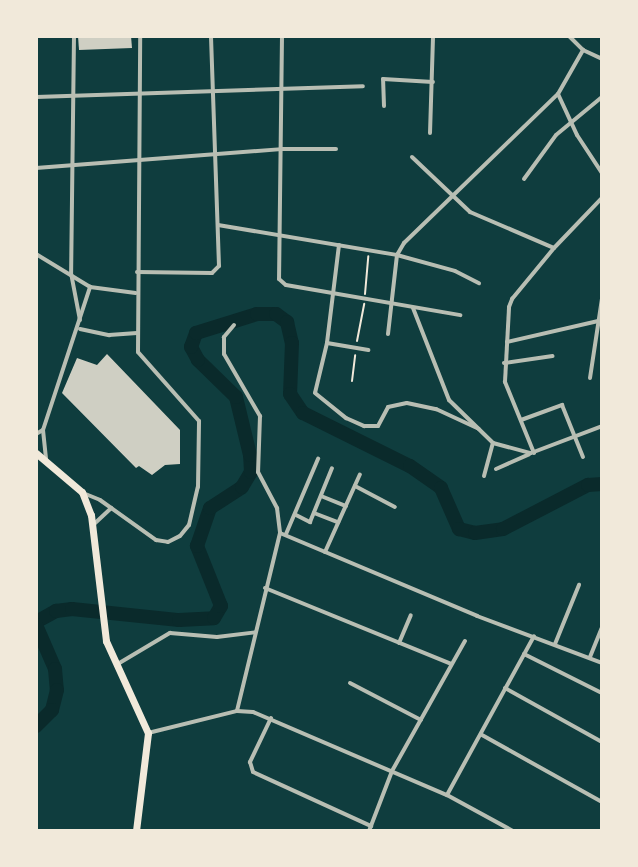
<!DOCTYPE html>
<style>
body{margin:0}
#map{position:relative;width:638px;height:867px;overflow:hidden;background:#0f3d3e;font-family:Montserrat,sans-serif}
div>[style]{position:absolute}
.river>*{height:14px;margin:-7px;padding:0 7px;transform-origin:7px;border-radius:7px;background:#0a2a2b}
.building>*{inset:0;background:#cfcfc3}
.path>*{height:2px;margin:-1px;padding:0 1px;transform-origin:1px;border-radius:1px;background:#f1e9da}
.minor>*{height:4px;margin:-2px;padding:0 2px;transform-origin:2px;border-radius:2px;background:#b8beb3}
.primary>*{height:7px;margin:-3.5px;padding:0 3.5px;transform-origin:3.5px;border-radius:3.5px;background:#f1e9da}
span{translate:-50% -50%;white-space:nowrap;text-align:center;line-height:1.15;-webkit-text-stroke:6px #f1e9da;paint-order:stroke}
.frame{position:absolute;inset:0;border:38px solid #f1e9da;pointer-events:none}
</style>
<div id="map">
<div class="river">
<div style="left:36px;top:622px;width:23px;rotate:-29deg"></div>
<div style="left:56px;top:611px;width:16px;rotate:-7deg"></div>
<div style="left:72px;top:609px;width:108px;rotate:5.9deg"></div>
<div style="left:179px;top:620px;width:35px;rotate:-3deg"></div>
<div style="left:214px;top:618px;width:14px;rotate:-60deg"></div>
<div style="left:221px;top:606px;width:65px;rotate:-111.8deg"></div>
<div style="left:197px;top:546px;width:40px;rotate:-71.1deg"></div>
<div style="left:210px;top:508px;width:38px;rotate:-33deg"></div>
<div style="left:242px;top:487px;width:17px;rotate:-59deg"></div>
<div style="left:251px;top:472px;width:17px;rotate:-93deg"></div>
<div style="left:250px;top:455px;width:60px;rotate:-103.6deg"></div>
<div style="left:236px;top:397px;width:53px;rotate:-135.8deg"></div>
<div style="left:198px;top:360px;width:15px;rotate:-118deg"></div>
<div style="left:191px;top:347px;width:15px;rotate:-70deg"></div>
<div style="left:196px;top:333px;width:64px;rotate:-17.3deg"></div>
<div style="left:257px;top:314px;width:19px"></div>
<div style="left:276px;top:314px;width:14px;rotate:36deg"></div>
<div style="left:287px;top:322px;width:22px;rotate:77deg"></div>
<div style="left:292px;top:343px;width:51px;rotate:92.2deg"></div>
<div style="left:290px;top:394px;width:23px;rotate:56deg"></div>
<div style="left:303px;top:413px;width:119px;rotate:26.4deg"></div>
<div style="left:410px;top:466px;width:38px;rotate:35deg"></div>
<div style="left:441px;top:488px;width:45px;rotate:66.3deg"></div>
<div style="left:459px;top:529px;width:16px;rotate:14deg"></div>
<div style="left:475px;top:533px;width:28px;rotate:-8deg"></div>
<div style="left:503px;top:529px;width:96px;rotate:-27.4deg"></div>
<div style="left:588px;top:485px;width:14px;rotate:-4deg"></div>
<div style="left:36px;top:625px;width:48px;rotate:66.6deg"></div>
<div style="left:55px;top:669px;width:21px;rotate:85deg"></div>
<div style="left:57px;top:690px;width:21px;rotate:104deg"></div>
<div style="left:52px;top:710px;width:23px;rotate:135deg"></div>
</div>
<div class="building">
<div style="clip-path:polygon(78px 36px,131px 36px,132px 48px,79px 50px)"></div>
<div style="clip-path:polygon(107px 354px,180px 430px,180px 464px,165px 465px,152px 475px,139px 466px,136px 468px,62px 393px,77px 358px,97px 365px)"></div>
</div>
<div class="path">
<div style="left:365px;top:294px;width:38px;rotate:-85deg"></div>
<div style="left:357px;top:341px;width:38px;rotate:-79deg"></div>
<div style="left:352px;top:381px;width:26px;rotate:-83deg"></div>
</div>
<div class="minor">
<div style="left:74px;top:36px;width:237px;rotate:90.7deg"></div>
<div style="left:71px;top:273px;width:48px;rotate:79.2deg"></div>
<div style="left:282px;top:36px;width:243px;rotate:90.7deg"></div>
<div style="left:279px;top:279px;width:9px;rotate:41deg"></div>
<div style="left:286px;top:285px;width:177px;rotate:9.8deg"></div>
<div style="left:569px;top:36px;width:20px;rotate:45deg"></div>
<div style="left:583px;top:50px;width:21px;rotate:25deg"></div>
<div style="left:558px;top:94px;width:45px;rotate:65.1deg"></div>
<div style="left:577px;top:135px;width:45px;rotate:56.7deg"></div>
<div style="left:36px;top:97px;width:327px;rotate:-1.9deg"></div>
<div style="left:384px;top:106px;width:27px;rotate:-92deg"></div>
<div style="left:383px;top:79px;width:50px;rotate:3.4deg"></div>
<div style="left:430px;top:133px;width:97px;rotate:-88.2deg"></div>
<div style="left:412px;top:157px;width:80px;rotate:43.5deg"></div>
<div style="left:470px;top:212px;width:91px;rotate:23.2deg"></div>
<div style="left:36px;top:168px;width:246px;rotate:-4.4deg"></div>
<div style="left:281px;top:149px;width:55px"></div>
<div style="left:524px;top:179px;width:54px;rotate:-54deg"></div>
<div style="left:556px;top:135px;width:60px;rotate:-39.6deg"></div>
<div style="left:218px;top:225px;width:181px;rotate:9.5deg"></div>
<div style="left:397px;top:255px;width:60px;rotate:15.4deg"></div>
<div style="left:455px;top:271px;width:27px;rotate:27deg"></div>
<div style="left:339px;top:245px;width:99px;rotate:97deg"></div>
<div style="left:327px;top:343px;width:51px;rotate:103.5deg"></div>
<div style="left:315px;top:393px;width:40px;rotate:39deg"></div>
<div style="left:346px;top:418px;width:20px;rotate:24deg"></div>
<div style="left:364px;top:426px;width:14px"></div>
<div style="left:378px;top:426px;width:21px;rotate:-62deg"></div>
<div style="left:388px;top:407px;width:19px;rotate:-12deg"></div>
<div style="left:407px;top:403px;width:30px;rotate:12deg"></div>
<div style="left:436px;top:409px;width:47px;rotate:24.9deg"></div>
<div style="left:36px;top:254px;width:63px;rotate:31.4deg"></div>
<div style="left:90px;top:287px;width:46px;rotate:7.4deg"></div>
<div style="left:137px;top:272px;width:75px;rotate:0.8deg"></div>
<div style="left:212px;top:273px;width:10px;rotate:-45deg"></div>
<div style="left:219px;top:266px;width:230px;rotate:-92deg"></div>
<div style="left:413px;top:308px;width:99px;rotate:68.6deg"></div>
<div style="left:449px;top:400px;width:62px;rotate:44.3deg"></div>
<div style="left:493px;top:443px;width:39px;rotate:15deg"></div>
<div style="left:531px;top:453px;width:76px;rotate:-20.8deg"></div>
<div style="left:234px;top:325px;width:16px;rotate:130deg"></div>
<div style="left:224px;top:337px;width:17px;rotate:90deg"></div>
<div style="left:224px;top:354px;width:72px;rotate:59.9deg"></div>
<div style="left:260px;top:416px;width:56px;rotate:92deg"></div>
<div style="left:258px;top:472px;width:41px;rotate:62.2deg"></div>
<div style="left:277px;top:508px;width:25px;rotate:83deg"></div>
<div style="left:280px;top:533px;width:183px;rotate:103.6deg"></div>
<div style="left:80px;top:329px;width:30px;rotate:12deg"></div>
<div style="left:109px;top:335px;width:28px;rotate:-4deg"></div>
<div style="left:388px;top:334px;width:80px;rotate:-83.5deg"></div>
<div style="left:397px;top:255px;width:14px;rotate:-60deg"></div>
<div style="left:404px;top:243px;width:214px;rotate:-44.1deg"></div>
<div style="left:558px;top:94px;width:51px;rotate:-60.4deg"></div>
<div style="left:507px;top:342px;width:98px;rotate:-13deg"></div>
<div style="left:327px;top:343px;width:42px;rotate:9.7deg"></div>
<div style="left:504px;top:363px;width:49px;rotate:-8.1deg"></div>
<div style="left:590px;top:378px;width:80px;rotate:-81.4deg"></div>
<div style="left:521px;top:420px;width:44px;rotate:-20.1deg"></div>
<div style="left:562px;top:405px;width:56px;rotate:68deg"></div>
<div style="left:43px;top:430px;width:29px;rotate:84deg"></div>
<div style="left:36px;top:434px;width:8px;rotate:-30deg"></div>
<div style="left:43px;top:430px;width:151px;rotate:-71.8deg"></div>
<div style="left:534px;top:453px;width:77px;rotate:-112.2deg"></div>
<div style="left:505px;top:382px;width:75px;rotate:-86.9deg"></div>
<div style="left:509px;top:307px;width:9px;rotate:-69deg"></div>
<div style="left:512px;top:299px;width:66px;rotate:-50.5deg"></div>
<div style="left:554px;top:248px;width:69px;rotate:-46.2deg"></div>
<div style="left:496px;top:469px;width:36px;rotate:-24deg"></div>
<div style="left:484px;top:476px;width:34px;rotate:-75deg"></div>
<div style="left:355px;top:486px;width:45px;rotate:27.7deg"></div>
<div style="left:83px;top:493px;width:18px;rotate:22deg"></div>
<div style="left:100px;top:500px;width:69px;rotate:35.5deg"></div>
<div style="left:156px;top:540px;width:12px;rotate:9deg"></div>
<div style="left:168px;top:542px;width:13px;rotate:-27deg"></div>
<div style="left:180px;top:536px;width:14px;rotate:-51deg"></div>
<div style="left:189px;top:525px;width:39px;rotate:-77deg"></div>
<div style="left:198px;top:487px;width:66px;rotate:-89.1deg"></div>
<div style="left:199px;top:421px;width:92px;rotate:-131.5deg"></div>
<div style="left:138px;top:352px;width:316px;rotate:-89.6deg"></div>
<div style="left:321px;top:496px;width:27px;rotate:22deg"></div>
<div style="left:314px;top:513px;width:26px;rotate:21deg"></div>
<div style="left:296px;top:515px;width:16px;rotate:27deg"></div>
<div style="left:310px;top:522px;width:58px;rotate:-67.8deg"></div>
<div style="left:93px;top:525px;width:25px;rotate:-43deg"></div>
<div style="left:280px;top:533px;width:214px;rotate:22.8deg"></div>
<div style="left:477px;top:616px;width:134px;rotate:20.6deg"></div>
<div style="left:286px;top:534px;width:82px;rotate:-66.9deg"></div>
<div style="left:325px;top:552px;width:85px;rotate:-65.8deg"></div>
<div style="left:265px;top:588px;width:201px;rotate:22.2deg"></div>
<div style="left:399px;top:643px;width:30px;rotate:-67deg"></div>
<div style="left:555px;top:644px;width:64px;rotate:-67.9deg"></div>
<div style="left:524px;top:654px;width:87px;rotate:26.6deg"></div>
<div style="left:590px;top:657px;width:31px;rotate:-68deg"></div>
<div style="left:116px;top:665px;width:63px;rotate:-30.7deg"></div>
<div style="left:170px;top:633px;width:47px;rotate:4.9deg"></div>
<div style="left:217px;top:637px;width:38px;rotate:-7deg"></div>
<div style="left:350px;top:683px;width:80px;rotate:27.5deg"></div>
<div style="left:505px;top:688px;width:111px;rotate:29.1deg"></div>
<div style="left:271px;top:718px;width:49px;rotate:115.5deg"></div>
<div style="left:250px;top:762px;width:10px;rotate:73deg"></div>
<div style="left:253px;top:772px;width:130px;rotate:24.6deg"></div>
<div style="left:148px;top:733px;width:92px;rotate:-13.9deg"></div>
<div style="left:237px;top:711px;width:16px;rotate:4deg"></div>
<div style="left:253px;top:712px;width:211px;rotate:23.2deg"></div>
<div style="left:447px;top:795px;width:75px;rotate:28.6deg"></div>
<div style="left:482px;top:735px;width:137px;rotate:29.2deg"></div>
<div style="left:447px;top:795px;width:181px;rotate:-61.3deg"></div>
<div style="left:369px;top:831px;width:64px;rotate:-69deg"></div>
<div style="left:392px;top:771px;width:149px;rotate:-60.7deg"></div>
</div>
<div class="primary">
<div style="left:36px;top:453px;width:60px;rotate:40.3deg"></div>
<div style="left:82px;top:492px;width:25px;rotate:69deg"></div>
<div style="left:91px;top:515px;width:127px;rotate:83.2deg"></div>
<div style="left:106px;top:641px;width:101px;rotate:65.5deg"></div>
<div style="left:148px;top:733px;width:99px;rotate:97deg"></div>
</div>
<div class="frame"></div>
</div>
